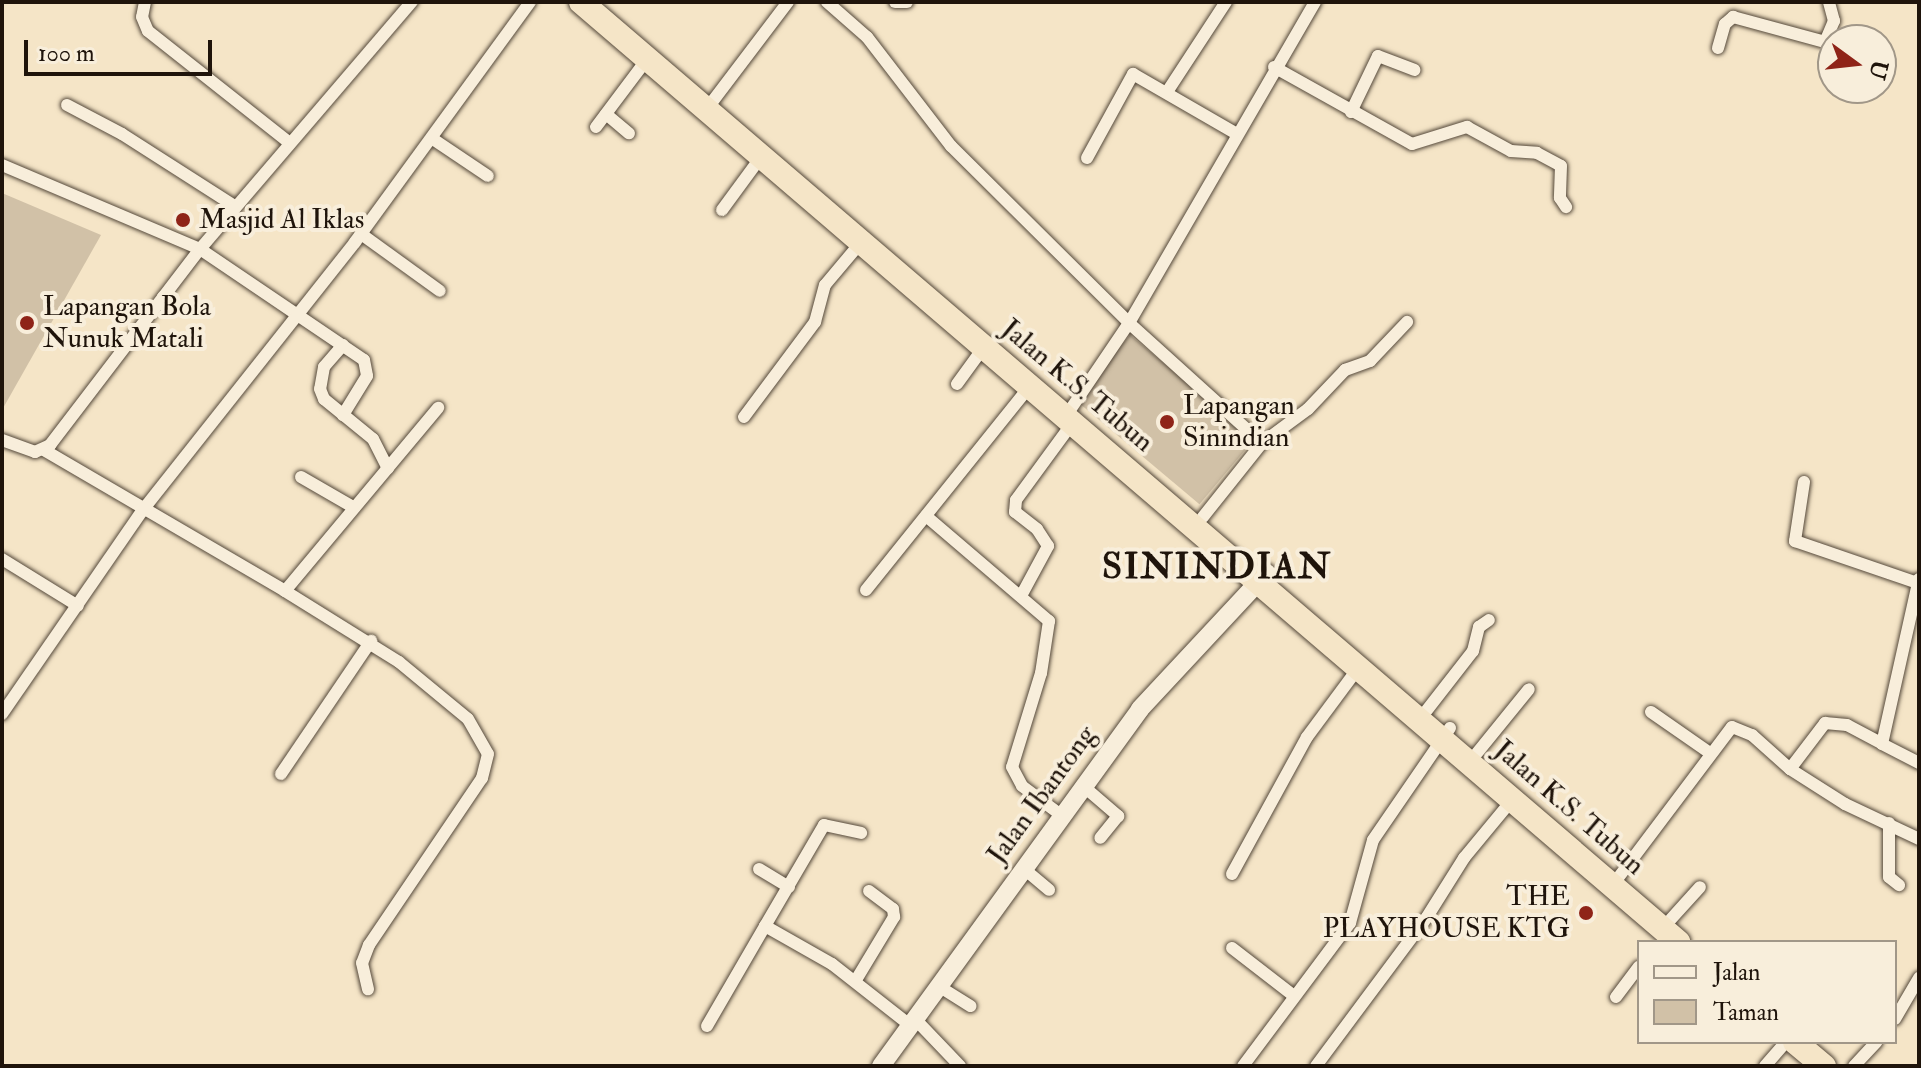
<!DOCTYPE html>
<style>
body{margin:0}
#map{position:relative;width:1921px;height:1068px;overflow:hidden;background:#f5e5c7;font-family:"IM FELL Double Pica",serif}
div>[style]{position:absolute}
.green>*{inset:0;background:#d1c1a7;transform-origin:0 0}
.roads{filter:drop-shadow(0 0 2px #54483a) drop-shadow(0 0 2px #54483a)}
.street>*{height:12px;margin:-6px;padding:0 6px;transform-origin:6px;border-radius:6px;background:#f8eedb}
.secondary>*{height:18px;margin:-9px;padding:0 9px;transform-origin:9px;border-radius:9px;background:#f8eedb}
.highway>*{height:24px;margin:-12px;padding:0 12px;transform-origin:12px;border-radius:12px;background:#f5e5c7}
.dots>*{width:22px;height:22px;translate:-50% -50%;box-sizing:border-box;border:4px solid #f8eedb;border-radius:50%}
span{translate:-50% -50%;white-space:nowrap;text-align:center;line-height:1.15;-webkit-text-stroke:8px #f8eedb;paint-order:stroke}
.poi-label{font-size:28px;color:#1f140b}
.left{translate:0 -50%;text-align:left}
.right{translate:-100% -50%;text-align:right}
.street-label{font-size:28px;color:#1f140b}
.district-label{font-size:36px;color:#1f140b;font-weight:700;letter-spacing:2px}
.frame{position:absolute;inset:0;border:4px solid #1f140b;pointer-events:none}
.legend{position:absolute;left:1637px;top:940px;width:260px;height:104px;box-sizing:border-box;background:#f8eedb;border:2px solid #a19788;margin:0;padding:10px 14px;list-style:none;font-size:24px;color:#1f140b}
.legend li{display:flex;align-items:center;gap:16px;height:40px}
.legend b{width:40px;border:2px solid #a19788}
.north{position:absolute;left:1817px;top:24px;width:80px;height:80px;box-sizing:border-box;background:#f8eedb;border:2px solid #a19788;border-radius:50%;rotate:105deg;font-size:22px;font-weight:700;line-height:32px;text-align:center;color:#1f140b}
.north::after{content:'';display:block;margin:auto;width:28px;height:36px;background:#8f2418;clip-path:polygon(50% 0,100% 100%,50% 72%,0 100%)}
.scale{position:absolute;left:24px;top:40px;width:188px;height:36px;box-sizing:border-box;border:4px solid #1f140b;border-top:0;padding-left:10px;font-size:24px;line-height:28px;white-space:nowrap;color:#1f140b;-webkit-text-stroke:6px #f8eedb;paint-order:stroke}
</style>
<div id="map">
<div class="green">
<div style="clip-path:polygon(2px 193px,101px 235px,2px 410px)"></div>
<div style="left:1130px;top:335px;width:162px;height:85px;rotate:40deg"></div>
</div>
<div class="roads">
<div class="street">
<div style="left:145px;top:2px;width:15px;rotate:101deg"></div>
<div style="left:142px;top:17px;width:15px;rotate:67deg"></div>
<div style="left:148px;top:31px;width:181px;rotate:38.3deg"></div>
<div style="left:827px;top:2px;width:53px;rotate:41.2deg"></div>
<div style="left:867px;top:37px;width:138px;rotate:52.4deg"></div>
<div style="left:951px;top:146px;width:251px;rotate:44.8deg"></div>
<div style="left:1129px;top:323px;width:371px;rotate:-59.9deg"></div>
<div style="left:895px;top:2px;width:12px"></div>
<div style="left:1718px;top:48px;width:25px;rotate:-74deg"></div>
<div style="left:1725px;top:24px;width:11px;rotate:-41deg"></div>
<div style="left:1733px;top:17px;width:95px;rotate:15.2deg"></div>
<div style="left:1825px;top:42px;width:23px;rotate:-67deg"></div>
<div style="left:1834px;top:21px;width:20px;rotate:-105deg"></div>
<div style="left:1274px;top:67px;width:158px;rotate:29.2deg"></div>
<div style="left:1412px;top:144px;width:58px;rotate:-17.2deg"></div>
<div style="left:1467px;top:127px;width:50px;rotate:28.6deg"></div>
<div style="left:1511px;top:151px;width:26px;rotate:4deg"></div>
<div style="left:1537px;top:153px;width:27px;rotate:28deg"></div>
<div style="left:1561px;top:166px;width:32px;rotate:92deg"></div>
<div style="left:1560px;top:198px;width:11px;rotate:56deg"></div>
<div style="left:1167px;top:92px;width:108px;rotate:-56.8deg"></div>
<div style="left:67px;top:105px;width:62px;rotate:27.8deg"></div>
<div style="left:122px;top:134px;width:135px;rotate:32.6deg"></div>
<div style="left:706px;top:110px;width:136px;rotate:-52.8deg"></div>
<div style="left:1351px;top:112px;width:62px;rotate:-64.3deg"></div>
<div style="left:1378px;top:56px;width:39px;rotate:21deg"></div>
<div style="left:606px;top:114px;width:30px;rotate:40deg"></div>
<div style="left:596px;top:127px;width:85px;rotate:-53.1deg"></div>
<div style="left:433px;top:139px;width:66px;rotate:33.9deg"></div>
<div style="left:1087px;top:158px;width:96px;rotate:-61.3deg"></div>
<div style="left:1133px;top:74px;width:118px;rotate:30deg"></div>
<div style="left:2px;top:165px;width:215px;rotate:23deg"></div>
<div style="left:200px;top:249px;width:198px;rotate:34.1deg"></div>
<div style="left:364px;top:360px;width:16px;rotate:79deg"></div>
<div style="left:367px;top:376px;width:46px;rotate:121.6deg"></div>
<div style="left:722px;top:210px;width:66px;rotate:-53.7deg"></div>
<div style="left:361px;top:234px;width:97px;rotate:35.8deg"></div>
<div style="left:343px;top:345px;width:29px;rotate:131deg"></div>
<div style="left:324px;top:367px;width:22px;rotate:100deg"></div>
<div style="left:320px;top:389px;width:11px;rotate:68deg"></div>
<div style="left:324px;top:399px;width:63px;rotate:39.2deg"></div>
<div style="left:373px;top:439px;width:33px;rotate:63deg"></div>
<div style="left:957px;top:384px;width:46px;rotate:-53.9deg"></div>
<div style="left:1066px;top:416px;width:112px;rotate:-55.9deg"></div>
<div style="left:1129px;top:323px;width:179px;rotate:42.1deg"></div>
<div style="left:1262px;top:443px;width:95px;rotate:128.6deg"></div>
<div style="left:744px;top:417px;width:119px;rotate:-53.2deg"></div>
<div style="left:815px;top:322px;width:38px;rotate:-75deg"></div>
<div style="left:825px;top:285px;width:57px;rotate:-49.9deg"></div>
<div style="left:2px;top:440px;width:35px;rotate:20deg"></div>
<div style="left:35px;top:452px;width:17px;rotate:-25deg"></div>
<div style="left:50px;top:445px;width:247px;rotate:-52.6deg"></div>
<div style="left:200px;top:249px;width:326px;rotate:-49.4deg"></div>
<div style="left:1262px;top:443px;width:57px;rotate:-36.5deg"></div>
<div style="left:1308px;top:409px;width:54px;rotate:-46.5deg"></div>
<div style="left:1345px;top:370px;width:27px;rotate:-20deg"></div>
<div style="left:1370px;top:361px;width:54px;rotate:-46.5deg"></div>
<div style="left:44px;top:450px;width:279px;rotate:30.3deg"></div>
<div style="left:285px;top:591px;width:239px;rotate:-50.1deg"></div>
<div style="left:301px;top:477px;width:60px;rotate:30deg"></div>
<div style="left:1804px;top:482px;width:60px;rotate:98.7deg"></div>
<div style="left:1795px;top:541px;width:130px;rotate:18.9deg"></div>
<div style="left:926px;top:516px;width:162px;rotate:40.5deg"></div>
<div style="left:1049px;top:621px;width:53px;rotate:98.7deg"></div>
<div style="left:1041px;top:673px;width:98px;rotate:107.1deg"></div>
<div style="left:1012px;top:767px;width:21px;rotate:62deg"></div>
<div style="left:1022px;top:786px;width:49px;rotate:36.6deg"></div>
<div style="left:2px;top:559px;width:89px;rotate:31.7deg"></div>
<div style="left:866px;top:590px;width:262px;rotate:-51.2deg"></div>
<div style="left:285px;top:591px;width:134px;rotate:31.9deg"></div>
<div style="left:399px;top:662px;width:89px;rotate:39.6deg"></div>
<div style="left:468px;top:719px;width:40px;rotate:60.3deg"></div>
<div style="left:488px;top:754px;width:25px;rotate:104deg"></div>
<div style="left:482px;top:778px;width:202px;rotate:124.1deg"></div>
<div style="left:369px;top:945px;width:19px;rotate:111deg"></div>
<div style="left:362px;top:963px;width:27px;rotate:77deg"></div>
<div style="left:1021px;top:596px;width:57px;rotate:-61.6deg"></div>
<div style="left:1048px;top:546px;width:20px;rotate:-123deg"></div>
<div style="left:1037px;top:529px;width:28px;rotate:-142deg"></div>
<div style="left:1015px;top:512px;width:12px;rotate:-85deg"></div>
<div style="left:1016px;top:500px;width:97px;rotate:-53.8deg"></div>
<div style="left:1427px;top:710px;width:75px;rotate:-52.1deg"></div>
<div style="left:1473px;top:651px;width:25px;rotate:-76deg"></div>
<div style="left:1479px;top:627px;width:12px;rotate:-35deg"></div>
<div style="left:1651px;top:712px;width:72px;rotate:34.8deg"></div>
<div style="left:2px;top:714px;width:247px;rotate:-55.4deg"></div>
<div style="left:142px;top:511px;width:343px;rotate:-51.6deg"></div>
<div style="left:355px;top:242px;width:297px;rotate:-53.9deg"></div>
<div style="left:1882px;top:744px;width:42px;rotate:27.2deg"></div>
<div style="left:1477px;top:753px;width:82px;rotate:-50.9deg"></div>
<div style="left:1790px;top:769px;width:58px;rotate:-52.7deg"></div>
<div style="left:1825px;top:723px;width:22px;rotate:5deg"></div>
<div style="left:1847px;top:725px;width:40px;rotate:28deg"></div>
<div style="left:1882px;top:744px;width:169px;rotate:-77.4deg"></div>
<div style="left:281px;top:774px;width:161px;rotate:-55.9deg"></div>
<div style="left:1082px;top:785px;width:48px;rotate:40.7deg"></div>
<div style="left:1118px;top:816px;width:28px;rotate:129deg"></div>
<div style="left:1889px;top:823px;width:54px;rotate:90deg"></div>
<div style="left:1889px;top:877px;width:13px;rotate:39deg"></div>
<div style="left:1023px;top:868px;width:34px;rotate:40deg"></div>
<div style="left:759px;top:869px;width:35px;rotate:31deg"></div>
<div style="left:1232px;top:874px;width:156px;rotate:-61.3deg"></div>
<div style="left:1307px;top:737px;width:87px;rotate:-53.4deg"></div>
<div style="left:1612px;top:886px;width:199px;rotate:-53deg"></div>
<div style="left:1732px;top:727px;width:22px;rotate:22deg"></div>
<div style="left:1752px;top:735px;width:51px;rotate:41.8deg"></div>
<div style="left:1790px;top:769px;width:65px;rotate:32.5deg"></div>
<div style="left:1845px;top:804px;width:82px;rotate:25.3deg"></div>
<div style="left:1671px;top:919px;width:43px;rotate:-47.8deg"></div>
<div style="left:765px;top:926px;width:117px;rotate:-59.7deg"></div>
<div style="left:824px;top:825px;width:38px;rotate:12deg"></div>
<div style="left:1232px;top:948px;width:78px;rotate:37.7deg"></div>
<div style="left:856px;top:980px;width:74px;rotate:-58.9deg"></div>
<div style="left:894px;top:917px;width:8px;rotate:-97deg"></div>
<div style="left:893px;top:909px;width:30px;rotate:-143deg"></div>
<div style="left:940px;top:987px;width:36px;rotate:32deg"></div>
<div style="left:1616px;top:997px;width:38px;rotate:-53deg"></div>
<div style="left:1895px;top:1019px;width:48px;rotate:-59.7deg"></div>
<div style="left:916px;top:1020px;width:64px;rotate:46.3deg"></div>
<div style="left:707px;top:1026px;width:116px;rotate:-59.9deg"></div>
<div style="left:765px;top:926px;width:77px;rotate:29.6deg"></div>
<div style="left:832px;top:964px;width:100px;rotate:38.1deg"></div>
<div style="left:1243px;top:1066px;width:179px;rotate:-53.2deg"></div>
<div style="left:1350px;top:923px;width:86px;rotate:-74.5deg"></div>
<div style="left:1373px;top:840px;width:136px;rotate:-55.5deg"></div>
<div style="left:1316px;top:1066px;width:186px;rotate:-53.3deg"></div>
<div style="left:1427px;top:917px;width:70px;rotate:-57.9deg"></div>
<div style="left:1464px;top:858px;width:75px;rotate:-50.4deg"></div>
<div style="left:1765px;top:1066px;width:32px;rotate:-49deg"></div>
<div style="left:1854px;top:1066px;width:33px;rotate:-47deg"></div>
</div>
<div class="secondary">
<div style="left:881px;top:1066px;width:441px;rotate:-54deg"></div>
<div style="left:1140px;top:709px;width:186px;rotate:-47deg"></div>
</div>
<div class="highway">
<div style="left:581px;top:2px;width:1445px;rotate:40.59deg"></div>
<div style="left:1795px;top:1042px;width:38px;rotate:40deg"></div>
</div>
</div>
<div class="dots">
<div style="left:183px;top:220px;background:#8f2418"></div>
<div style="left:27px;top:323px;background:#8f2418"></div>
<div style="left:1167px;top:422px;background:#8f2418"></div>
<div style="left:1586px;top:913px;background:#8f2418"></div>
</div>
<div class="poi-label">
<span class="left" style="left:199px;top:220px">Masjid Al Iklas</span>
<span class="left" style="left:43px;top:323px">Lapangan Bola<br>Nunuk Matali</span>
<span class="left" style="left:1183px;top:422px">Lapangan<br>Sinindian</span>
<span class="right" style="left:1570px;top:913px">THE<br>PLAYHOUSE KTG</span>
</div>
<div class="street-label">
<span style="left:1077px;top:386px;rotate:40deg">Jalan K.S. Tubun</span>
<span style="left:1042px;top:795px;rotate:-54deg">Jalan Ibantong</span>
<span style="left:1569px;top:808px;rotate:41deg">Jalan K.S. Tubun</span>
</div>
<div class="district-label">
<span style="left:1217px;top:567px">SININDIAN</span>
</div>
<div class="frame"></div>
<ul class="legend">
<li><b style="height:10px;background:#f8eedb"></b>Jalan</li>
<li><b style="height:22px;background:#d1c1a7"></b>Taman</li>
</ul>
<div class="north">U</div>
<div class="scale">100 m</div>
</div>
